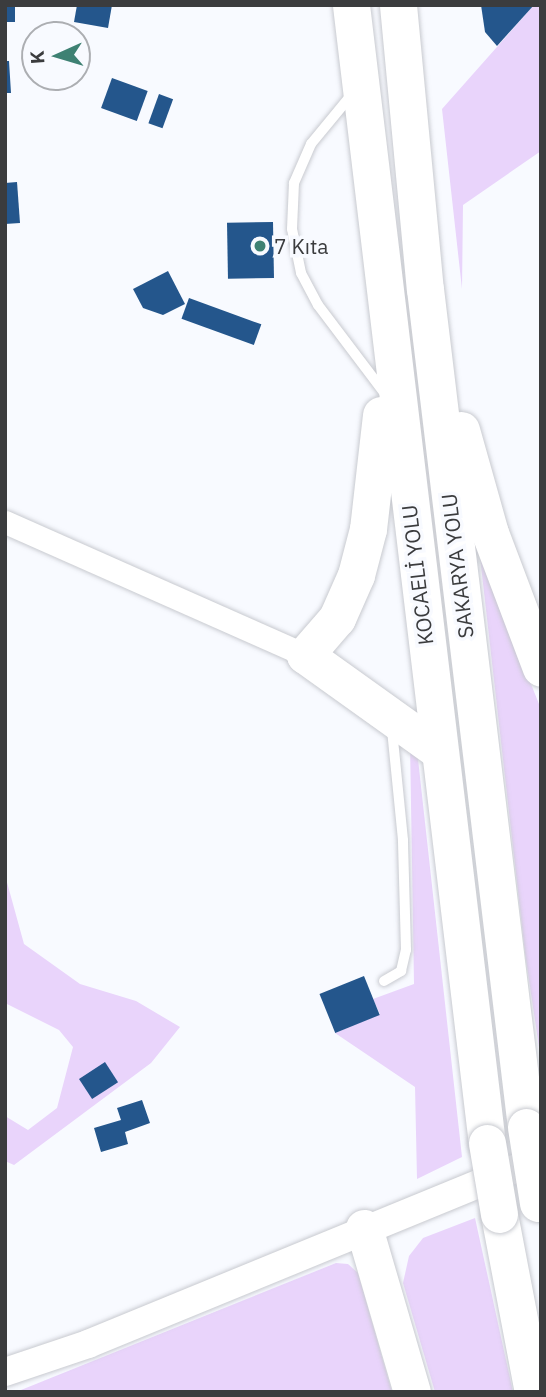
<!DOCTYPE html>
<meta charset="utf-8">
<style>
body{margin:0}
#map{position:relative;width:546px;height:1397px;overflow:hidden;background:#f8faff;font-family:"IBM Plex Sans",sans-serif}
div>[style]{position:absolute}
.green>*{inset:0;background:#e9d4fb}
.building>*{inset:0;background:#24568c;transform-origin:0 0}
.roads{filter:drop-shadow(0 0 2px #c8cad0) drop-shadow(0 0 2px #c8cad0)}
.service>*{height:10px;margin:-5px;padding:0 5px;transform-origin:5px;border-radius:5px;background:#fff}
.minor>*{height:23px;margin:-11.5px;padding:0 11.5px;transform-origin:11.5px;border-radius:11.5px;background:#fff}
.tertiary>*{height:28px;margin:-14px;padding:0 14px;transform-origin:14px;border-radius:14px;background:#fff}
.trunk>*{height:37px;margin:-18.5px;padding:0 18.5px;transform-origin:18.5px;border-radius:18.5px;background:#fff}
.bridges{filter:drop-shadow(0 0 2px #c8cad0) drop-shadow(0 0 2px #c8cad0)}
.trunk-bridge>*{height:37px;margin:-18.5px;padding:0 18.5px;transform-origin:18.5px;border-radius:18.5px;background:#fff}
.dots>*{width:19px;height:19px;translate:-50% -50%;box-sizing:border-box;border:4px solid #f8faff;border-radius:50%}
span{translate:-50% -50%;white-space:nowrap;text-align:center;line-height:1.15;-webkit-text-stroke:7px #f8faff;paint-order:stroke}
.poi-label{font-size:21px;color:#3b3c3e}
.left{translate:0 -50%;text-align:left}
.street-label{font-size:21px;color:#3b3c3e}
.frame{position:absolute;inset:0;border:7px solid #3b3c3e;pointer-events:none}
.north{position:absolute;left:21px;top:21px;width:70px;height:70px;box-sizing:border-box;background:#f8faff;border:2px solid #acaeb2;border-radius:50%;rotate:266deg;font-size:19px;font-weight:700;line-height:28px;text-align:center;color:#3b3c3e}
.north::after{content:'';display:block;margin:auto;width:24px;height:32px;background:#3e8173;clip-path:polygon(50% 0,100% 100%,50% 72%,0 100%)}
</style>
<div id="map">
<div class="green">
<div style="clip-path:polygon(534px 5px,541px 5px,541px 151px,463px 205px,462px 289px,442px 109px)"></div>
<div style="clip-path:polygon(480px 557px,541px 709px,541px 1061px,525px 953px)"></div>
<div style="clip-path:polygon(410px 743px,418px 759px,462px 1157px,417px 1179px,415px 1087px,335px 1033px,380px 1014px,373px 999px,414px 984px)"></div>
<div style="clip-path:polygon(5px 875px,24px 944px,80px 984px,136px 1001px,180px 1027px,151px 1063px,14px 1165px,5px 1161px,5px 1116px,28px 1130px,57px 1108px,73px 1047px,59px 1030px,5px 1003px)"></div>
<div style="clip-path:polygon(475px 1218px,513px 1392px,435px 1392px,403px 1283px,409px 1256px,423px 1238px)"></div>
<div style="clip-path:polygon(336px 1263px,348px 1264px,358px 1273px,392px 1392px,16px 1392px)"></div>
</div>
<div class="building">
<div style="left:5px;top:5px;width:10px;height:17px"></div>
<div style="clip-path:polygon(77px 5px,112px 5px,108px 28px,74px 22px)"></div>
<div style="clip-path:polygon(481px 5px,534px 5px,497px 46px,485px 32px)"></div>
<div style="clip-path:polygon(5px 61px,9px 61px,11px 93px,5px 93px)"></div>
<div style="left:112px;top:78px;width:38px;height:32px;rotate:20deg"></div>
<div style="left:159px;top:94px;width:15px;height:31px;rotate:20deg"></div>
<div style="clip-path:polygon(17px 182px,20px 223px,5px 224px,5px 183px)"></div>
<div style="left:273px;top:222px;width:56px;height:46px;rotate:89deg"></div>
<div style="clip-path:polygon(168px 271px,185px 304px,163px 315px,143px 308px,133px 289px)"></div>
<div style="left:189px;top:298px;width:77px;height:22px;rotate:20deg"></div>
<div style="left:364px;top:976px;width:42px;height:48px;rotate:68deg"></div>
<div style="left:105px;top:1062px;width:24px;height:31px;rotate:57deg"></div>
<div style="clip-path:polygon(142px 1100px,150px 1123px,125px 1132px,128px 1144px,101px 1152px,94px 1128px,121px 1120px,117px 1108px)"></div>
</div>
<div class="roads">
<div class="service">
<div style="left:353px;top:93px;width:66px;rotate:129.5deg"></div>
<div style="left:311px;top:144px;width:43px;rotate:113.6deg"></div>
<div style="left:294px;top:183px;width:46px;rotate:92.5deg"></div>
<div style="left:292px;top:229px;width:45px;rotate:78.4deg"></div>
<div style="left:301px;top:273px;width:36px;rotate:62deg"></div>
<div style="left:318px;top:305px;width:108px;rotate:52.9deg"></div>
<div style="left:384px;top:981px;width:20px;rotate:-30deg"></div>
<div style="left:401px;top:971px;width:22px;rotate:-77deg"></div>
<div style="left:406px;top:950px;width:110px;rotate:-91.6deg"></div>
<div style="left:403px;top:840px;width:112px;rotate:-95.7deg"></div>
</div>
<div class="minor">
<div style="left:5px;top:522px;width:328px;rotate:23.9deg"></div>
</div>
<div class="tertiary">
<div style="left:5px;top:1372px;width:88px;rotate:-18.6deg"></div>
<div style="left:88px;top:1344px;width:490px;rotate:-22.3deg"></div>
</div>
<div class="trunk">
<div style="left:351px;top:5px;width:1146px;rotate:83.19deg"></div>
<div style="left:398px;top:5px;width:285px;rotate:84.6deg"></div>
<div style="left:425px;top:289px;width:844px;rotate:83.13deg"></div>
<div style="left:381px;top:415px;width:115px;rotate:96.5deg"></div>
<div style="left:368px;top:529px;width:48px;rotate:104.6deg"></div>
<div style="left:356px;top:575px;width:47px;rotate:113.8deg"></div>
<div style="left:337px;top:618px;width:49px;rotate:130.9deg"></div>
<div style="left:305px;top:655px;width:165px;rotate:35.6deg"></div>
<div style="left:461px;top:430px;width:107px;rotate:74.3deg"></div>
<div style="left:490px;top:533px;width:144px;rotate:69.3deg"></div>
<div style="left:499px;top:1214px;width:181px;rotate:79.2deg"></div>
<div style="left:364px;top:1228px;width:171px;rotate:73.7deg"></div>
</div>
</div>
<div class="bridges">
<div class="trunk-bridge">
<div style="left:526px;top:1127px;width:77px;rotate:81deg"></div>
<div style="left:487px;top:1143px;width:72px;rotate:80.4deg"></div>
</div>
</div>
<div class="dots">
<div style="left:260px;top:246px;background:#3e8173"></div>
</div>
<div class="poi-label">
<span class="left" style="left:274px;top:246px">7 Kıta</span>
</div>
<div class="street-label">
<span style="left:457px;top:566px;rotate:-97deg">SAKARYA YOLU</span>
<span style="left:417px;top:575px;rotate:-97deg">KOCAELİ YOLU</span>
</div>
<div class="frame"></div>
<div class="north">K</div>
</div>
